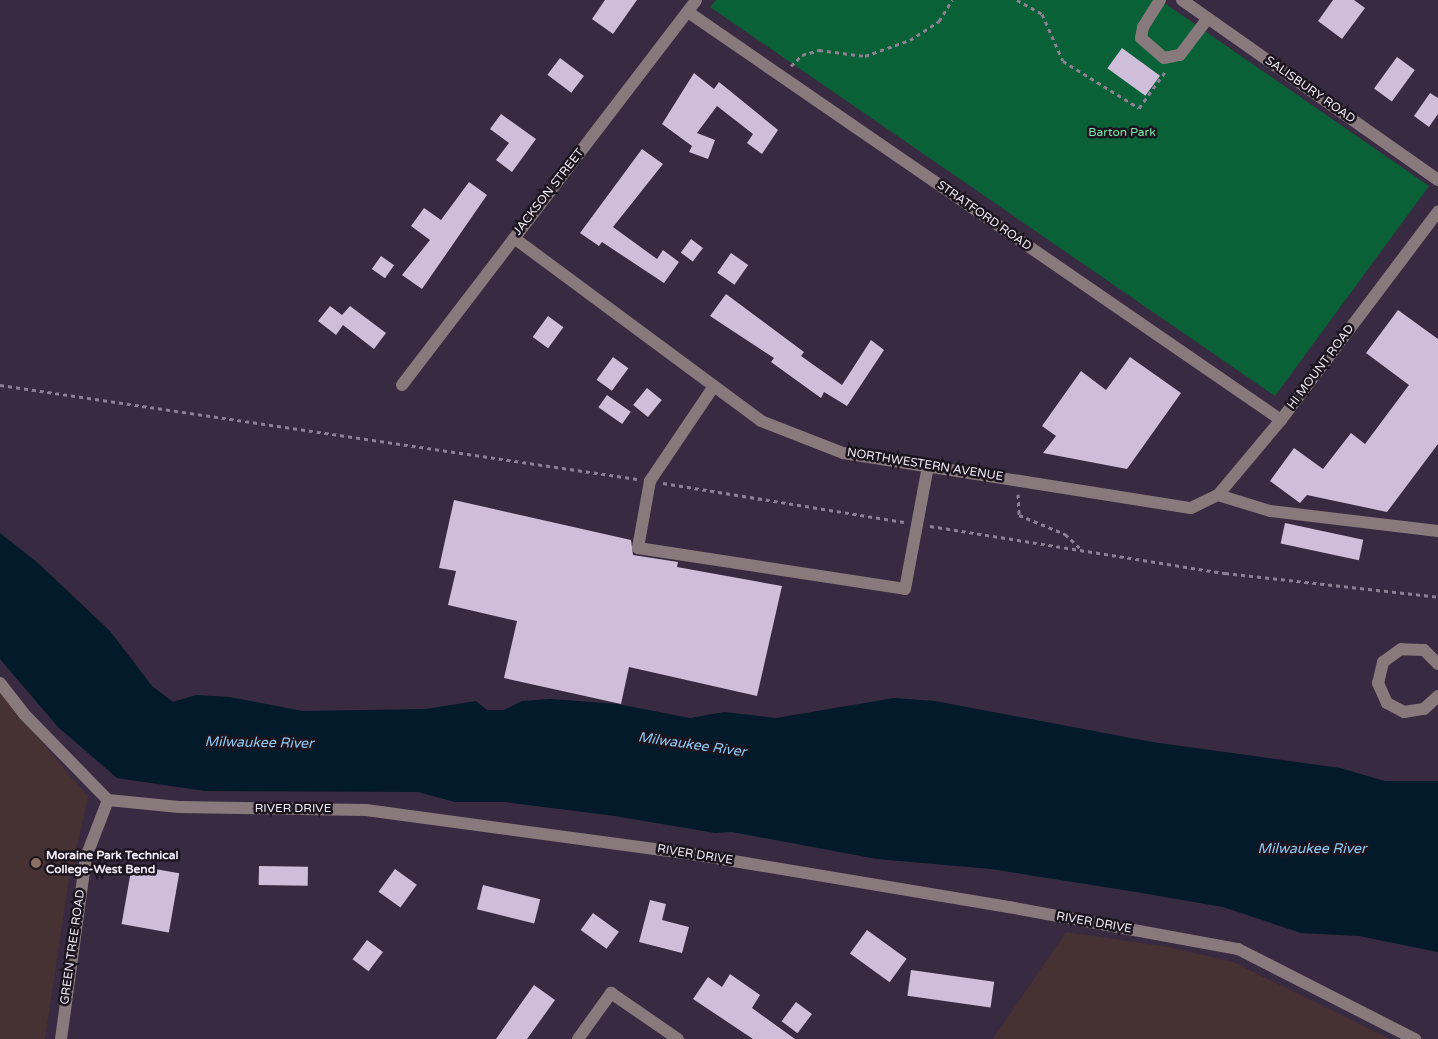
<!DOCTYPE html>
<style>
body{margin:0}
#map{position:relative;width:1438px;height:1039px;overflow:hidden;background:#382a40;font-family:"Varela Round",sans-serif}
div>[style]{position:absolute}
.education>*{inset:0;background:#463232}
.green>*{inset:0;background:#0a6037}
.water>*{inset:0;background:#021a2a}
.building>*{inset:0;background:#cfbeda;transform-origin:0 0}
.path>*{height:3px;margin-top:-1.5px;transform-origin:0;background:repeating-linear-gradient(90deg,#8c8093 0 4px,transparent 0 8px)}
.minor>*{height:12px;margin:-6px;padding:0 6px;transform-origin:6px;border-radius:6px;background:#88797c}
.dots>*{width:14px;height:14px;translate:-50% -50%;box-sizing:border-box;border:2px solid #1c151f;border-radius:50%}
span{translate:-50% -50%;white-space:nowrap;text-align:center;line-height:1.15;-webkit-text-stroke:5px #1c151f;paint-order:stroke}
.street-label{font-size:12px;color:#f2eaf8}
.park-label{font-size:12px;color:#79eaa7}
.poi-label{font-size:12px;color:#f2eaf8;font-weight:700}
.left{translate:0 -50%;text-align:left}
.water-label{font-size:14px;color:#8fc8f3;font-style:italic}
</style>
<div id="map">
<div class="education">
<div style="clip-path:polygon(0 692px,88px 797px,68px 885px,45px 1039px,0 1039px)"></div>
<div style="clip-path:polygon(1066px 932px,1168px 947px,1233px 962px,1390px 1039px,993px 1039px)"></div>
</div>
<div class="green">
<div style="clip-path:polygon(716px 0,1160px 0,1429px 186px,1275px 396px,710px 7px)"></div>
</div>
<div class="water">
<div style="clip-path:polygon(0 533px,38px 563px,110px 631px,152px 686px,173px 702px,196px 695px,229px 697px,303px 711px,426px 709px,476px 701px,487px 710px,504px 710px,522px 701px,551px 699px,617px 704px,690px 718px,724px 712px,776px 718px,894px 698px,935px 701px,1152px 742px,1340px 768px,1385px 781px,1438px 781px,1438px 952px,1359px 936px,1301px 933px,1223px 907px,1136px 892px,991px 869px,877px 859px,732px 832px,715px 833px,615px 816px,505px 802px,455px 802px,418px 792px,205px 791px,117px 778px,58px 727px,0 659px)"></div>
</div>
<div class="building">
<div style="clip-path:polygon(605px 0,637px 0,613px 34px,592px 19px)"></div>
<div style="clip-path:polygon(1333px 0,1354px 0,1365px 8px,1342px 39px,1318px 21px)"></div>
<div style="left:1122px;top:48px;width:47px;height:25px;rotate:36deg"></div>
<div style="left:1397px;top:57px;width:22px;height:39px;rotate:36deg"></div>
<div style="left:560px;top:58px;width:30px;height:21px;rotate:37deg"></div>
<div style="clip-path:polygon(694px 73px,714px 89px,719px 82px,778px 130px,762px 154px,747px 143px,753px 134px,717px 106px,697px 133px,715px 140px,708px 159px,689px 152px,692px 146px,662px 124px)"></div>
<div style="clip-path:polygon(1430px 93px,1438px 98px,1438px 114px,1429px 127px,1414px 116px)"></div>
<div style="clip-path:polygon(501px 114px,536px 139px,512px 172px,496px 160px,509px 143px,490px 129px)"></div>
<div style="clip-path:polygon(642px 149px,663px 164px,613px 227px,657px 259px,663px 250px,679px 262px,664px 283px,602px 242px,599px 246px,580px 233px)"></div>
<div style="clip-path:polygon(469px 182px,487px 195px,422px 289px,402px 275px,430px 240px,411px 226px,424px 208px,441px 220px)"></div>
<div style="left:691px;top:239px;width:15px;height:17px;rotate:37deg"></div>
<div style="left:731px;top:253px;width:21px;height:24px;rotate:35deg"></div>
<div style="left:381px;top:256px;width:16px;height:16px;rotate:35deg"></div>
<div style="clip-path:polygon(726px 294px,804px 352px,801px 356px,842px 385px,871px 340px,884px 350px,847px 406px,824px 392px,821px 398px,771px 362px,774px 358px,710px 316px)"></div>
<div style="clip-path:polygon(330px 306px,342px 315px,350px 306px,386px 333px,374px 349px,343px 325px,336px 335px,318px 321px)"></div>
<div style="clip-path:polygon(1398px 310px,1438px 339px,1438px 444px,1387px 512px,1307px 495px,1300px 503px,1270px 481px,1294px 448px,1323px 469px,1351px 433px,1365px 444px,1409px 385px,1366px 353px)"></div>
<div style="left:548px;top:316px;width:19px;height:26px;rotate:36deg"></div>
<div style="left:613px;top:357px;width:19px;height:28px;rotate:36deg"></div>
<div style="clip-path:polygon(1130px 357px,1181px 393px,1127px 469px,1043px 453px,1056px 436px,1042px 426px,1081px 371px,1106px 390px)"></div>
<div style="left:647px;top:388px;width:19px;height:22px;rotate:39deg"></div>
<div style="left:607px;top:395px;width:29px;height:15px;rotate:35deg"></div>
<div style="clip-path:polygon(454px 500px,631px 540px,633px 555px,678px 562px,677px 567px,782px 586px,757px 696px,629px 667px,621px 704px,504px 678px,517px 621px,448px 605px,456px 571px,439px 568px)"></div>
<div style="left:1285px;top:523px;width:80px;height:21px;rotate:12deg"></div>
<div style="left:132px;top:865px;width:48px;height:60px;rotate:10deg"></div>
<div style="left:259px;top:866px;width:49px;height:19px;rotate:1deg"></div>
<div style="left:395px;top:869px;width:27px;height:28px;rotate:36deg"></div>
<div style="left:483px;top:885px;width:59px;height:25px;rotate:14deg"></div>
<div style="clip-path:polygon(650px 900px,666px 904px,662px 920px,689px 927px,682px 953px,639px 942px)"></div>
<div style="left:593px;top:913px;width:32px;height:21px;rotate:36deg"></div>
<div style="left:867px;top:930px;width:49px;height:29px;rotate:36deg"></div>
<div style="left:367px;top:940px;width:20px;height:24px;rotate:37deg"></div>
<div style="left:911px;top:970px;width:84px;height:26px;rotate:8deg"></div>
<div style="clip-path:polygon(730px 974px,760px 995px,752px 1008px,795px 1039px,753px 1039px,693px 999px,708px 977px,722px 987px)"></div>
<div style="clip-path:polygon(534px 985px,555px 1000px,527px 1039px,496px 1039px)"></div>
<div style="left:796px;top:1002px;width:20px;height:24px;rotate:37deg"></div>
</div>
<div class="path">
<div style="left:1017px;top:0;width:29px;rotate:29deg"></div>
<div style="left:1042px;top:14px;width:51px;rotate:65.9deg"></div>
<div style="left:1063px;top:61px;width:89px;rotate:31.7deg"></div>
<div style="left:1139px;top:108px;width:44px;rotate:-54.2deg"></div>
<div style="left:791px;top:66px;width:16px;rotate:-45deg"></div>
<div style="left:802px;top:55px;width:18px;rotate:-16deg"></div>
<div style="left:819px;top:50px;width:46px;rotate:7.4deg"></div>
<div style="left:865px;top:56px;width:48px;rotate:-19.6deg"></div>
<div style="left:910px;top:40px;width:35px;rotate:-33deg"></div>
<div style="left:939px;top:21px;width:25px;rotate:-58deg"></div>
<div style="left:0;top:385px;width:644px;rotate:8.39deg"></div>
<div style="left:663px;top:483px;width:244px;rotate:9.2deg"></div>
<div style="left:1018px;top:494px;width:21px;rotate:87deg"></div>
<div style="left:1019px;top:515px;width:50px;rotate:22.4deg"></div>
<div style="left:1065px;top:534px;width:25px;rotate:43deg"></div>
<div style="left:930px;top:526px;width:299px;rotate:9.1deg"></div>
<div style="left:1225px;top:573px;width:214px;rotate:6.4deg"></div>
</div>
<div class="minor">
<div style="left:1160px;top:0;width:32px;rotate:122deg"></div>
<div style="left:1143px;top:27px;width:11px;rotate:100deg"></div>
<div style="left:1141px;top:38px;width:30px;rotate:41deg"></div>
<div style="left:1164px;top:58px;width:16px;rotate:-11deg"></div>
<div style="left:1180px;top:55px;width:46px;rotate:-52.9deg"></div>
<div style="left:1182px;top:0;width:313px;rotate:35.1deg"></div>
<div style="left:688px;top:12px;width:720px;rotate:34.53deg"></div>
<div style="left:514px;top:238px;width:307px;rotate:36.5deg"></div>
<div style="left:761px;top:421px;width:88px;rotate:21.3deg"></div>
<div style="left:843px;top:453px;width:352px;rotate:9deg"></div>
<div style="left:1191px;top:508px;width:30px;rotate:-26deg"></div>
<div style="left:1218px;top:495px;width:98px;rotate:-50deg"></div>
<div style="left:1281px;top:420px;width:261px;rotate:-53deg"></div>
<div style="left:402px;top:385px;width:484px;rotate:-52.6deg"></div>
<div style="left:714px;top:386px;width:115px;rotate:124deg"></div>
<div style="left:650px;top:481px;width:68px;rotate:100.2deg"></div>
<div style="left:638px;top:548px;width:270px;rotate:8.7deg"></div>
<div style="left:905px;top:589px;width:125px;rotate:-79.4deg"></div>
<div style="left:1218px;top:495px;width:54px;rotate:17.1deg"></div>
<div style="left:1270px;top:511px;width:169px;rotate:6.8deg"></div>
<div style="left:1438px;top:664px;width:20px;rotate:-135deg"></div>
<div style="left:1424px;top:650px;width:23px;rotate:-178deg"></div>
<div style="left:1401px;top:649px;width:22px;rotate:144deg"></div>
<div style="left:1383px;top:662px;width:22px;rotate:103deg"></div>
<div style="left:1378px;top:683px;width:22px;rotate:66deg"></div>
<div style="left:1387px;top:703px;width:19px;rotate:28deg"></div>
<div style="left:1404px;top:712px;width:20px;rotate:-9deg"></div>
<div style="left:1424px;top:709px;width:19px;rotate:-43deg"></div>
<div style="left:0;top:683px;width:39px;rotate:52deg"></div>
<div style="left:24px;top:714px;width:120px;rotate:45.7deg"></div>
<div style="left:108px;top:800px;width:71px;rotate:5.6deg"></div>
<div style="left:179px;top:807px;width:187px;rotate:0.9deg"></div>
<div style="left:366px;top:810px;width:323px;rotate:7.7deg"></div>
<div style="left:686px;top:853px;width:327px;rotate:9.5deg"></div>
<div style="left:1009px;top:907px;width:233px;rotate:10.4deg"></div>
<div style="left:1238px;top:949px;width:199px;rotate:27deg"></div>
<div style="left:61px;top:1039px;width:184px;rotate:-82.2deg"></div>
<div style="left:86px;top:857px;width:61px;rotate:-68.9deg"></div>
<div style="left:578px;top:1039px;width:57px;rotate:-54.3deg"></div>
<div style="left:611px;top:993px;width:81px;rotate:34.5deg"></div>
</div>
<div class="dots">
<div style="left:36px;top:863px;background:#8d6e63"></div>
</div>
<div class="street-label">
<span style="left:1310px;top:90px;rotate:35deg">SALISBURY ROAD</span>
<span style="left:549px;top:192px;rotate:-52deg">JACKSON STREET</span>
<span style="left:984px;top:216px;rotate:35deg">STRATFORD ROAD</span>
<span style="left:1321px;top:367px;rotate:-53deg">HI MOUNT ROAD</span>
<span style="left:925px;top:465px;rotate:9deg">NORTHWESTERN AVENUE</span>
<span style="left:293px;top:809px">RIVER DRIVE</span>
<span style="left:695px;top:855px;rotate:9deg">RIVER DRIVE</span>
<span style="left:1094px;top:923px;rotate:10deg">RIVER DRIVE</span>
<span style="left:73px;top:947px;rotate:-82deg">GREEN TREE ROAD</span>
</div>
<div class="park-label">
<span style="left:1122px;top:133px">Barton Park</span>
</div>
<div class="poi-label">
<span class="left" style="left:46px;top:863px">Moraine Park Technical<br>College-West Bend</span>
</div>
<div class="water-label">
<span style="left:259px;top:743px;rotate:1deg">Milwaukee River</span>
<span style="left:692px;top:745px;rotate:8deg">Milwaukee River</span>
<span style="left:1312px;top:849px">Milwaukee River</span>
</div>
</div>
